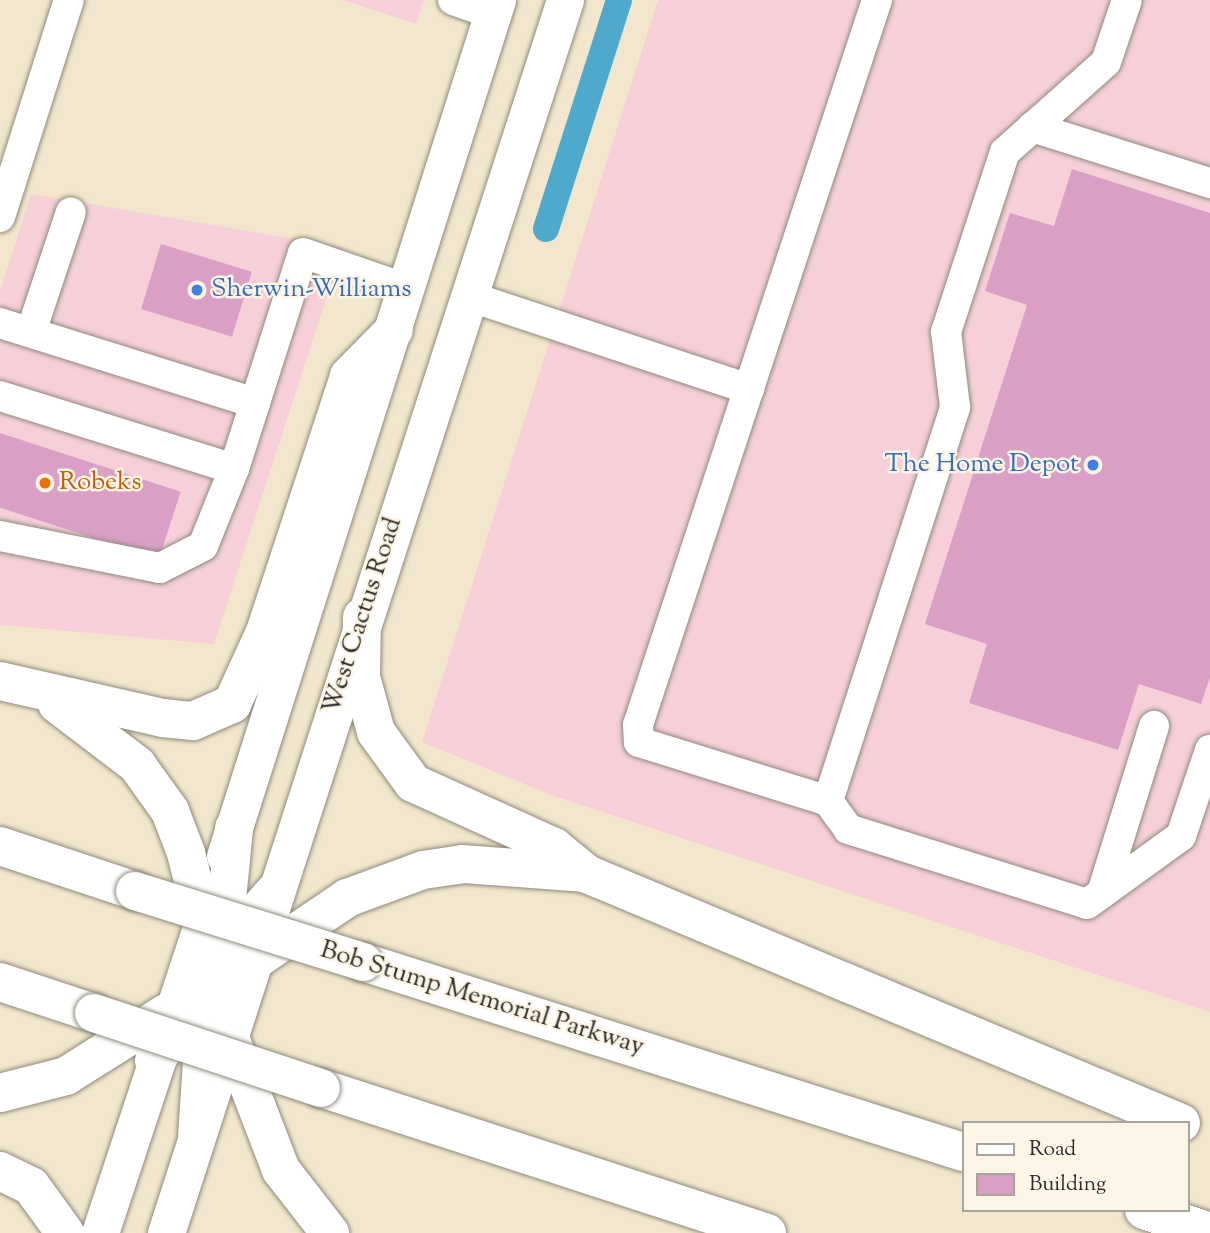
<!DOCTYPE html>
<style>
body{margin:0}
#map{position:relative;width:1210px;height:1233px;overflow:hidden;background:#f2e7cc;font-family:"Sorts Mill Goudy",serif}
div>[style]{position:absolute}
.built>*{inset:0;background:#f6cfd8}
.canal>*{height:26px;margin:-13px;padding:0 13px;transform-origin:13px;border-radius:13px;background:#4fa9cd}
.building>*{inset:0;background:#da9fc5;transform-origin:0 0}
.roads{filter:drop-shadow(0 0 2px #8e897c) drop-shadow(0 0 2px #8e897c)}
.minor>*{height:30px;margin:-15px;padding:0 15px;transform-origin:15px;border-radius:15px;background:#fff}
.major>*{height:37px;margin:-18.5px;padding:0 18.5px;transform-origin:18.5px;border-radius:18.5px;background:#fff}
.highway>*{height:38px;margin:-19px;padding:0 19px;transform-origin:19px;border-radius:19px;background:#fff}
.bridges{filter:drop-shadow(0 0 2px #8e897c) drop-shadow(0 0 2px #8e897c)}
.highway-bridge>*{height:38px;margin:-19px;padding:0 19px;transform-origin:19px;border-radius:19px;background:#fff}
.dots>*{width:19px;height:19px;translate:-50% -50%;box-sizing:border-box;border:4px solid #fcf5e5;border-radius:50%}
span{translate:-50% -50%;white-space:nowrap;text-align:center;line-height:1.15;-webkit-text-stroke:5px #fcf5e5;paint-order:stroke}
.shop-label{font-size:26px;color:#366cbe}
.left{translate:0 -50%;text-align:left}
.right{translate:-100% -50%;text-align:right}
.food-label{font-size:26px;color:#c56008}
.street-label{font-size:26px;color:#2b2b2b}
.legend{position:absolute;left:962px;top:1121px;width:228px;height:91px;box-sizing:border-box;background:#fcf5e5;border:2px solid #a8a49b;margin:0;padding:9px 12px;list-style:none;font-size:21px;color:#2b2b2b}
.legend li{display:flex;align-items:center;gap:14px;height:35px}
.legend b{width:35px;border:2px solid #a8a49b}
</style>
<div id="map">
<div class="built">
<div style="clip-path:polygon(343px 0,424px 0,416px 24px)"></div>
<div style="clip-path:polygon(658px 0,1210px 0,1210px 1012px,551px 795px,422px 742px)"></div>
<div style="clip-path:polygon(31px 194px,343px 247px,214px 644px,0 625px,0 291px)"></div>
</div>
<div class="canal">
<div style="left:546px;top:229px;width:240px;rotate:-72.3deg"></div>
</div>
<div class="building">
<div style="clip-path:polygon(1072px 169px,1210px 213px,1210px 677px,1201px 704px,1139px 684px,1118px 750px,969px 703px,987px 644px,925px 624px,1027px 305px,985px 291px,1010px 213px,1054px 226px)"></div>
<div style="left:161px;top:244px;width:95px;height:68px;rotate:17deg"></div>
<div style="left:0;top:433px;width:190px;height:71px;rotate:18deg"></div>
</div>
<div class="roads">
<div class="minor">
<div style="left:453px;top:0;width:42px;rotate:19.3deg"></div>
<div style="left:877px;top:0;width:763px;rotate:108.25deg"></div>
<div style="left:638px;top:725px;width:17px;rotate:87deg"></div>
<div style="left:639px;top:742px;width:198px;rotate:17.3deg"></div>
<div style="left:828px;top:801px;width:414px;rotate:-72.1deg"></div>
<div style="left:955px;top:407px;width:76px;rotate:-96.8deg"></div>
<div style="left:946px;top:332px;width:189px;rotate:-71.9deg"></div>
<div style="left:1005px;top:152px;width:135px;rotate:-41.7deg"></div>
<div style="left:1106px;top:62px;width:65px;rotate:-71.3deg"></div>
<div style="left:1032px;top:127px;width:187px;rotate:17.5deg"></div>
<div style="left:0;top:217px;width:228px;rotate:-72.4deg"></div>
<div style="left:468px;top:296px;width:296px;rotate:18.3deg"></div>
<div style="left:0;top:323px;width:267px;rotate:17.4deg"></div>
<div style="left:255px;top:403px;width:157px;rotate:-72.3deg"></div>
<div style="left:303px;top:253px;width:110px;rotate:19.1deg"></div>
<div style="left:31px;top:332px;width:126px;rotate:-71.6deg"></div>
<div style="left:0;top:396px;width:245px;rotate:17.3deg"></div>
<div style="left:234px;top:469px;width:69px;rotate:-72.3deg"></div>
<div style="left:0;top:536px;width:163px;rotate:11.3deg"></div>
<div style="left:160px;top:568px;width:48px;rotate:-27.1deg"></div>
<div style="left:203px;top:546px;width:83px;rotate:-68.1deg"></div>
<div style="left:828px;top:801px;width:34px;rotate:54deg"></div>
<div style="left:848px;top:829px;width:250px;rotate:17.4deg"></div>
<div style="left:1087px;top:904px;width:116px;rotate:-35.9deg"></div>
<div style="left:1181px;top:836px;width:91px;rotate:-71.4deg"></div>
<div style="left:1102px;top:893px;width:175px;rotate:-72.7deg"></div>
</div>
<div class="major">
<div style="left:225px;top:856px;width:898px;rotate:-72.37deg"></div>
<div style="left:100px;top:1233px;width:325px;rotate:-71.7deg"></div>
<div style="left:166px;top:1233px;width:1296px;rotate:-72.07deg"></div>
</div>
<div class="highway">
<div style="left:362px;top:617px;width:60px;rotate:91deg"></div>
<div style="left:361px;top:677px;width:57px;rotate:74.7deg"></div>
<div style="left:376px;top:732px;width:63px;rotate:54deg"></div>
<div style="left:413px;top:783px;width:155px;rotate:24.4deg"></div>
<div style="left:554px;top:847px;width:43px;rotate:39.3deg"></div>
<div style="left:587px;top:874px;width:644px;rotate:22.74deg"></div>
<div style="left:0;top:681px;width:167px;rotate:12.8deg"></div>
<div style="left:163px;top:718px;width:30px;rotate:6deg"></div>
<div style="left:193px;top:721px;width:43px;rotate:-23.6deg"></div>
<div style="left:232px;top:704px;width:79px;rotate:-65.4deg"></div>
<div style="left:265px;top:632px;width:269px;rotate:-71.8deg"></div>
<div style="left:349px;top:376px;width:64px;rotate:-45.6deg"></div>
<div style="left:57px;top:704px;width:101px;rotate:37.3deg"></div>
<div style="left:137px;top:765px;width:57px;rotate:54.3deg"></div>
<div style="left:170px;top:811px;width:45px;rotate:69.1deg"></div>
<div style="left:186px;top:853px;width:70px;rotate:76deg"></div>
<div style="left:203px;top:921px;width:80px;rotate:87.9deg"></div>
<div style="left:206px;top:1001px;width:135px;rotate:93.8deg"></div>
<div style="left:0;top:846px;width:142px;rotate:18.4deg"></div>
<div style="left:225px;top:948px;width:76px;rotate:-48.7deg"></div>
<div style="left:222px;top:951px;width:124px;rotate:-84.4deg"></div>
<div style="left:363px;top:962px;width:629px;rotate:17.57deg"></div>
<div style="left:0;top:982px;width:99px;rotate:18.3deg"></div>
<div style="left:228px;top:1032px;width:148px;rotate:69deg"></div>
<div style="left:281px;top:1170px;width:80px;rotate:52.1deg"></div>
<div style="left:154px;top:1061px;width:105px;rotate:-48.9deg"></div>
<div style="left:223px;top:982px;width:150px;rotate:-34.1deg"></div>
<div style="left:347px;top:898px;width:81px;rotate:-20.2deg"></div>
<div style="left:423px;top:870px;width:40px;rotate:-8.5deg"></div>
<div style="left:463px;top:864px;width:122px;rotate:4.2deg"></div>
<div style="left:321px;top:1088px;width:469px;rotate:18deg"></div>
<div style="left:0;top:1093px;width:68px;rotate:-14.4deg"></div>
<div style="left:66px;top:1076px;width:118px;rotate:-32.2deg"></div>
<div style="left:0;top:1171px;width:34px;rotate:26deg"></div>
<div style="left:31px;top:1186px;width:58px;rotate:54.1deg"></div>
<div style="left:1144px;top:1210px;width:70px;rotate:18.4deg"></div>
</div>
</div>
<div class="bridges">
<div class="highway-bridge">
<div style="left:135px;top:891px;width:239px;rotate:17.3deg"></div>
<div style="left:94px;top:1013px;width:239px;rotate:18.3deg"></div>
</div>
</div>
<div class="dots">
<div style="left:197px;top:290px;background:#3f7fe0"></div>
<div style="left:1093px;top:465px;background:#3f7fe0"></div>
<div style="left:45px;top:483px;background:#e8710a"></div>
</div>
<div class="shop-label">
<span class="left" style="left:211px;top:290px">Sherwin-Williams</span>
<span class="right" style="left:1079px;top:465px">The Home Depot</span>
</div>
<div class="food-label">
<span class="left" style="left:59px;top:483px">Robeks</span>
</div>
<div class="street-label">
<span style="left:363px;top:616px;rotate:-72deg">West Cactus Road</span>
<span style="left:482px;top:999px;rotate:17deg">Bob Stump Memorial Parkway</span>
</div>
<ul class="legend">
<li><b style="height:9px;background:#fff"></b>Road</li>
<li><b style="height:19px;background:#da9fc5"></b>Building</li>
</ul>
</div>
